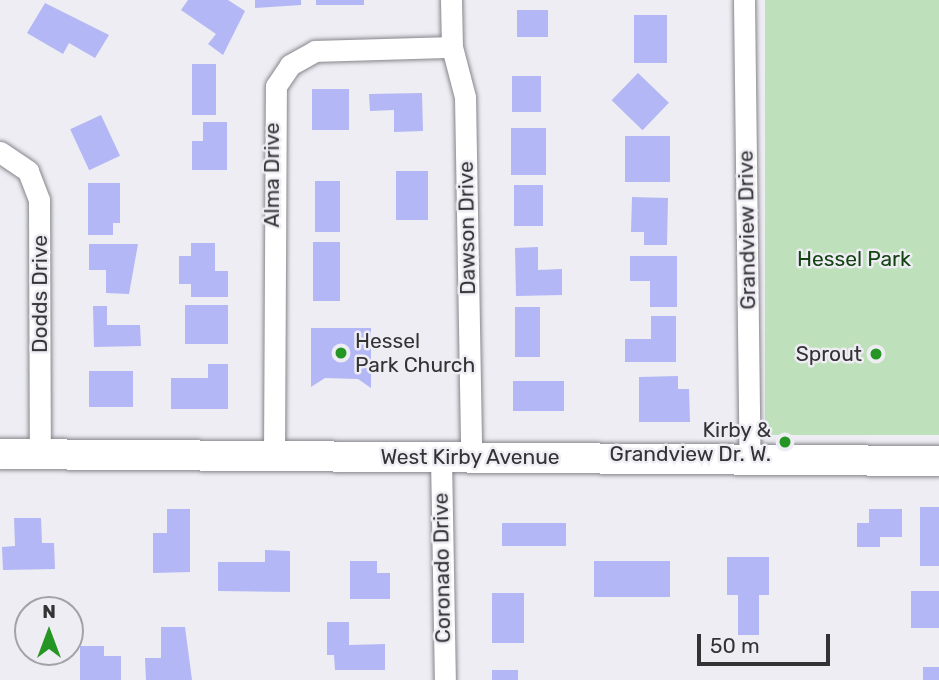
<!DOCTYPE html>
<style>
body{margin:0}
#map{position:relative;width:939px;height:680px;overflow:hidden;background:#ededf3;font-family:Rubik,sans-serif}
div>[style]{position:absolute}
.green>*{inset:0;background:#bee0bb;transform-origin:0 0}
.building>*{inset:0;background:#b3b7f5;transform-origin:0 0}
.roads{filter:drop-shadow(0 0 2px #85868b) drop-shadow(0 0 2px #85868b)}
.street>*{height:21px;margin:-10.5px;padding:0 10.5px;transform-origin:10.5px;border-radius:10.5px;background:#fff}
.secondary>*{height:30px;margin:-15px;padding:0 15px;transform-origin:15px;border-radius:15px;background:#fff}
.dots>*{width:19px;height:19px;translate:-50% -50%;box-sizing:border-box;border:4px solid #ededf3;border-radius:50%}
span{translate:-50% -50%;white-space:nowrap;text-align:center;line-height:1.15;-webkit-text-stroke:5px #ededf3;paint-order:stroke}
.street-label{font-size:21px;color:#333335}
.park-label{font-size:21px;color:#134311}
.poi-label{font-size:21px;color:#333335}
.left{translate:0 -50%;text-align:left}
.right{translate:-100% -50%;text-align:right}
.north{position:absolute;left:14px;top:596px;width:70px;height:70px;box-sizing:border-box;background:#ededf3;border:2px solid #a3a3a7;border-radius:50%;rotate:0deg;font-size:19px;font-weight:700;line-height:28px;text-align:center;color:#333335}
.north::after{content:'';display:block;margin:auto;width:24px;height:32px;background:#259623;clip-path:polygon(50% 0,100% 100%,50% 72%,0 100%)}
.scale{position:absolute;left:697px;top:634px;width:133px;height:32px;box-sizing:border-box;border:4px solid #333335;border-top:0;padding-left:9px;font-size:21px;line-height:24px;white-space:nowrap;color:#333335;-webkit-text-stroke:5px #ededf3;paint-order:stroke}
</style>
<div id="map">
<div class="green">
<div style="left:765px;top:0;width:174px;height:435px"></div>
</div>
<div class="building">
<div style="clip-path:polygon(188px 0,228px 0,245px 11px,223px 55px,208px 44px,216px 34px,181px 10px)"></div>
<div style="clip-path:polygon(255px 0,301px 0,301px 5px,255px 8px)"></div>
<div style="left:316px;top:0;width:48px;height:5px"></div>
<div style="clip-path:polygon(45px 3px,109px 35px,95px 58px,69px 43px,63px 54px,27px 33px)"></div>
<div style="left:517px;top:10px;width:31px;height:27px"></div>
<div style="left:634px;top:15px;width:33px;height:48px"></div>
<div style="left:192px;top:64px;width:24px;height:51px"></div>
<div style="left:638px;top:73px;width:43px;height:38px;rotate:44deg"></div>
<div style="left:512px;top:76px;width:29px;height:36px"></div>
<div style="left:312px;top:89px;width:37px;height:41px"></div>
<div style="clip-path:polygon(422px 93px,423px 131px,394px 132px,394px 110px,370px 111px,369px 94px)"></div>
<div style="left:101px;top:115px;width:45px;height:34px;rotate:65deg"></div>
<div style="clip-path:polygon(203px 122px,227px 122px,227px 170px,192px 170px,192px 141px,203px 141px)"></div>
<div style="left:511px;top:128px;width:35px;height:47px"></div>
<div style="left:625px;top:136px;width:45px;height:46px"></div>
<div style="left:396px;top:171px;width:32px;height:49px"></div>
<div style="left:315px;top:181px;width:25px;height:51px"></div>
<div style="clip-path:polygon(88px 183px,120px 183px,120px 223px,113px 223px,113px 235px,88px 235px)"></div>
<div style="left:514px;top:185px;width:29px;height:41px"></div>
<div style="clip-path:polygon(632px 197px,668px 198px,667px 245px,644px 245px,644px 232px,631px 232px)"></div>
<div style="left:313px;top:242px;width:27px;height:59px"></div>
<div style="clip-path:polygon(191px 243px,215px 243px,215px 271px,228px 271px,228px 297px,191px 297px,191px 284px,179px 284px,179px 256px,191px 256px)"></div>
<div style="clip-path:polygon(89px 244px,138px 244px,129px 294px,106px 293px,106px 270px,89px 270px)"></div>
<div style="clip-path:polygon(538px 247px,538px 270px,562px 269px,562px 295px,516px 296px,515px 248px)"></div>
<div style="clip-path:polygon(630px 256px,677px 256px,677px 307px,650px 307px,650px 281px,630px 281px)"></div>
<div style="left:185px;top:305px;width:43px;height:39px"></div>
<div style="clip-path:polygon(93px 306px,107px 306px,107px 325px,140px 325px,141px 346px,94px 347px)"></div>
<div style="left:515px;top:307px;width:25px;height:50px"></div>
<div style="clip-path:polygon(651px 316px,676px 316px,676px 362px,625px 362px,625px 339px,651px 339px)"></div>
<div style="clip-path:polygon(311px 328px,371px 328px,371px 388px,358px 379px,325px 378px,311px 387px)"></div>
<div style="clip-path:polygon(208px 364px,228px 364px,228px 409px,171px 409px,171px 378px,208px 378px)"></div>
<div style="left:89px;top:371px;width:44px;height:36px"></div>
<div style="clip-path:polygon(678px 376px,678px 389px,689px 389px,690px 422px,639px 422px,639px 377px)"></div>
<div style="left:513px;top:381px;width:51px;height:30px"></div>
<div style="left:920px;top:507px;width:19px;height:59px"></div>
<div style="clip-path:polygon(167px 509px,190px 509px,190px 572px,153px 573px,153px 533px,167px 533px)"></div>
<div style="clip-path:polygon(869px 509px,902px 509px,902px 537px,880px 537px,880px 547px,857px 547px,857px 523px,869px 523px)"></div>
<div style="clip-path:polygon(14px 518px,41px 518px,42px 543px,54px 543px,55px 569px,3px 570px,2px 547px,15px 546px)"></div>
<div style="left:502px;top:523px;width:64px;height:23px"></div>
<div style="clip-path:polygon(265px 550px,290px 551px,290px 592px,218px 591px,218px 562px,265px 562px)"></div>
<div style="clip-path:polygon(727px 557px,769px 557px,769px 595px,759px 595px,759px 635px,738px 635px,738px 595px,727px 595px)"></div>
<div style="clip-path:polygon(350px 561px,377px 561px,377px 573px,390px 573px,390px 599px,350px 599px)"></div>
<div style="left:594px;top:561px;width:76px;height:36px"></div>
<div style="left:911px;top:591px;width:28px;height:37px"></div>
<div style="left:492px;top:593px;width:32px;height:50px"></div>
<div style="clip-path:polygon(327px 622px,349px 622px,349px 645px,385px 644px,385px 670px,335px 670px,334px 655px,327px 655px)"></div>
<div style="clip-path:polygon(161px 627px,185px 627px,192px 680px,146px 680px,145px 658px,161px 658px)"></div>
<div style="clip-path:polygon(80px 646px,104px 646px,104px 656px,121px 656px,121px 680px,80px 680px)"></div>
<div style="left:923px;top:667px;width:16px;height:13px"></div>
<div style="left:492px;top:670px;width:26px;height:10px"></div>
</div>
<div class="roads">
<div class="street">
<div style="left:451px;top:0;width:47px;rotate:88.8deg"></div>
<div style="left:452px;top:47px;width:52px;rotate:75.4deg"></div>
<div style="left:465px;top:97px;width:360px;rotate:89deg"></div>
<div style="left:744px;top:0;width:459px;rotate:89.3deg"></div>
<div style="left:0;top:152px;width:34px;rotate:34deg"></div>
<div style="left:28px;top:171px;width:31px;rotate:69deg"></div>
<div style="left:39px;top:200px;width:254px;rotate:89.8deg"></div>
<div style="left:274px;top:456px;width:370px;rotate:-89.7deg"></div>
<div style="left:276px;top:86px;width:25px;rotate:-56deg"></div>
<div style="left:290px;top:65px;width:29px;rotate:-29deg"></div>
<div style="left:315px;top:51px;width:137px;rotate:-1.7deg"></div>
<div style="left:441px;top:457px;width:223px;rotate:89deg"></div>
</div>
<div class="secondary">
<div style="left:0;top:454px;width:939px;rotate:0.43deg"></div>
</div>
</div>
<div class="dots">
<div style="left:341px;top:353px;background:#259623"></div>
<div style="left:876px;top:354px;background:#259623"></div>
<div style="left:785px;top:442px;background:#259623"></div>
</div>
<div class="street-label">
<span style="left:272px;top:175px;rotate:-90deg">Alma Drive</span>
<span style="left:467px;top:228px;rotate:-91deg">Dawson Drive</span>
<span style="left:747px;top:230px;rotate:-91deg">Grandview Drive</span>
<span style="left:40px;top:294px;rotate:-90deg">Dodds Drive</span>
<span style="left:470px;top:457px">West Kirby Avenue</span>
<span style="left:442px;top:568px;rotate:-91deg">Coronado Drive</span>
</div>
<div class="park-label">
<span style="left:854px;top:259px">Hessel Park</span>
</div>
<div class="poi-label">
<span class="left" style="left:355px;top:353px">Hessel<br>Park Church</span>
<span class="right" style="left:862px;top:354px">Sprout</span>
<span class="right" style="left:771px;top:442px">Kirby &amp;<br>Grandview Dr. W.</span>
</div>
<div class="north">N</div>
<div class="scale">50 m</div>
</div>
